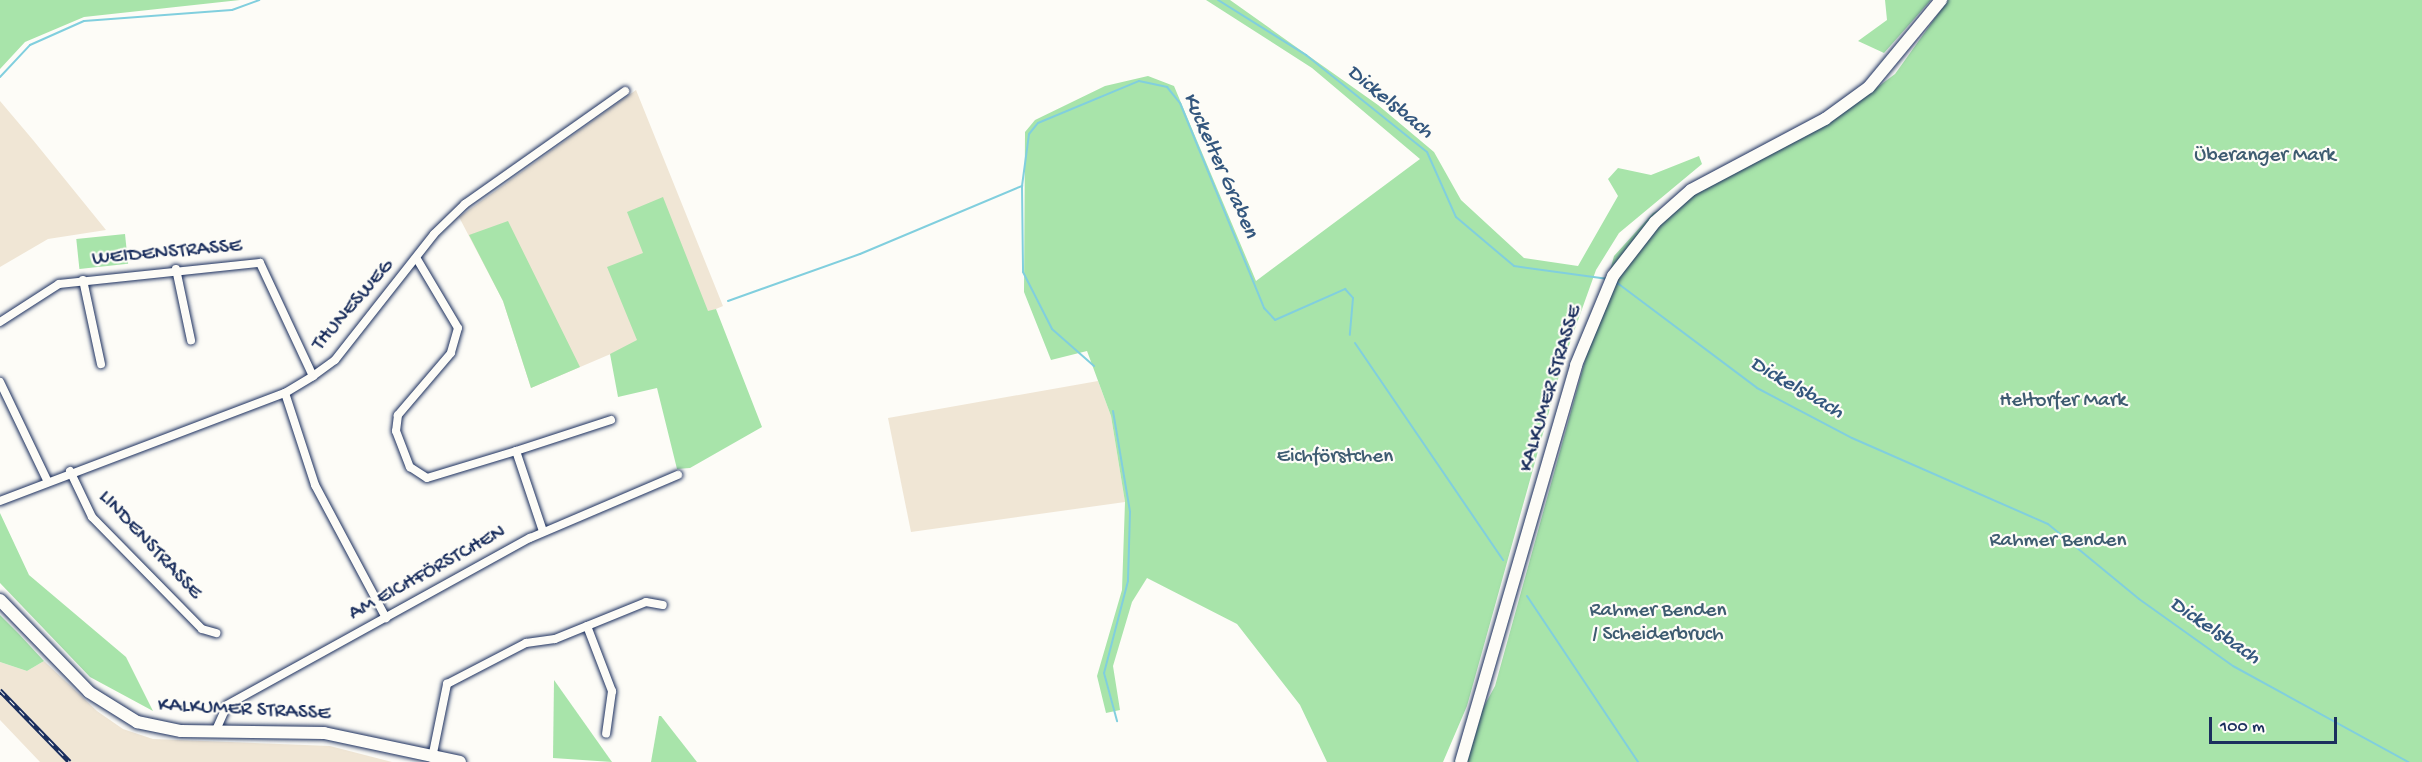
<!DOCTYPE html>
<meta charset="utf-8">
<style>
body{margin:0}
#map{position:relative;width:2422px;height:762px;overflow:hidden;background:#fdfcf7;font-family:"Gochi Hand",sans-serif}
div>[style]{position:absolute}
.built>*{inset:0;background:#f0e6d5}
.green>*{inset:0;background:#a8e4aa;transform-origin:0 0}
.stream>*{height:2px;margin:-1px;padding:0 1px;transform-origin:1px;border-radius:1px;background:#81cfde}
.roads{filter:drop-shadow(0 0 2px #1b2f5e) drop-shadow(0 0 2px #1b2f5e)}
.minor>*{height:8px;margin:-4px;padding:0 4px;transform-origin:4px;border-radius:4px;background:#fdfcf7}
.secondary>*{height:12px;margin:-6px;padding:0 6px;transform-origin:6px;border-radius:6px;background:#fdfcf7}
.rail>*{height:4.5px;margin-top:-2.25px;transform-origin:0;background:repeating-linear-gradient(90deg,#fdfcf7 0 7px,#1b2f5e 0 14px);box-sizing:border-box;border-block:2px solid #1b2f5e}
span{translate:-50% -50%;white-space:nowrap;text-align:center;line-height:1.15;-webkit-text-stroke:4.5px #fdfcf7;paint-order:stroke}
.park-label{font-size:21px;color:#3e5c71}
.street-label{font-size:21px;color:#1b2f5e}
.water-label{font-size:22px;color:#34577e;font-style:italic}
.scale{position:absolute;left:2209px;top:717px;width:128px;height:27px;box-sizing:border-box;border:3px solid #1b2f5e;border-top:0;padding-left:8px;font-size:18px;line-height:21px;white-space:nowrap;color:#1b2f5e;-webkit-text-stroke:4px #fdfcf7;paint-order:stroke}
</style>
<div id="map">
<div class="built">
<div style="clip-path:polygon(636px 90px,723px 306px,531px 388px,503px 301px,459px 217px)"></div>
<div style="clip-path:polygon(0 101px,33px 140px,106px 230px,48px 239px,0 267px)"></div>
<div style="clip-path:polygon(1098px 381px,1111px 416px,1125px 502px,911px 532px,888px 418px)"></div>
<div style="clip-path:polygon(44px 661px,97px 711px,123px 729px,153px 739px,330px 746px,392px 762px,40px 762px,0 720px,0 662px,27px 671px)"></div>
</div>
<div class="green">
<div style="clip-path:polygon(0 0,240px 0,84px 17px,25px 42px,0 69px)"></div>
<div style="clip-path:polygon(1206px 0,1230px 0,1378px 105px,1434px 152px,1461px 200px,1524px 258px,1578px 266px,1618px 196px,1608px 179px,1618px 168px,1651px 175px,1699px 156px,1702px 164px,1619px 233px,1596px 270px,1562px 365px,1467px 706px,1443px 762px,1327px 762px,1300px 705px,1237px 624px,1147px 578px,1132px 602px,1113px 666px,1120px 710px,1106px 713px,1097px 676px,1122px 590px,1125px 502px,1111px 416px,1087px 351px,1051px 360px,1024px 292px,1025px 132px,1035px 120px,1105px 86px,1148px 76px,1174px 86px,1256px 281px,1420px 159px,1312px 68px)"></div>
<div style="clip-path:polygon(1885px 0,1931px 0,1884px 53px,1858px 41px,1887px 20px)"></div>
<div style="clip-path:polygon(1948px 0,2422px 0,2422px 762px,1454px 762px,1495px 686px,1614px 256px,1653px 213px,1831px 122px,1895px 74px)"></div>
<div style="clip-path:polygon(663px 197px,708px 311px,716px 309px,762px 427px,690px 468px,677px 469px,657px 388px,618px 397px,610px 354px,637px 340px,607px 267px,643px 253px,627px 212px)"></div>
<div style="clip-path:polygon(508px 221px,580px 367px,531px 388px,503px 301px,469px 235px)"></div>
<div style="left:125px;top:234px;width:30px;height:49px;rotate:84deg"></div>
<div style="clip-path:polygon(0 513px,29px 575px,126px 657px,153px 711px,90px 677px,0 583px)"></div>
<div style="clip-path:polygon(0 615px,18px 633px,44px 661px,27px 671px,0 662px)"></div>
<div style="clip-path:polygon(554px 680px,612px 762px,553px 758px)"></div>
<div style="clip-path:polygon(659px 716px,661px 716px,697px 762px,651px 762px)"></div>
</div>
<div class="stream">
<div style="left:1218px;top:0;width:104px;rotate:32deg"></div>
<div style="left:1306px;top:55px;width:155px;rotate:38.7deg"></div>
<div style="left:1427px;top:152px;width:71px;rotate:66deg"></div>
<div style="left:1456px;top:217px;width:76px;rotate:40.2deg"></div>
<div style="left:1514px;top:266px;width:95px;rotate:7.9deg"></div>
<div style="left:0;top:77px;width:44px;rotate:-46.8deg"></div>
<div style="left:30px;top:45px;width:59px;rotate:-24deg"></div>
<div style="left:84px;top:21px;width:148px;rotate:-4.3deg"></div>
<div style="left:232px;top:10px;width:29px;rotate:-20deg"></div>
<div style="left:1022px;top:186px;width:86px;rotate:89.3deg"></div>
<div style="left:1023px;top:272px;width:64px;rotate:63deg"></div>
<div style="left:1052px;top:329px;width:56px;rotate:41.4deg"></div>
<div style="left:1616px;top:282px;width:176px;rotate:36.9deg"></div>
<div style="left:1757px;top:388px;width:107px;rotate:27.8deg"></div>
<div style="left:1852px;top:438px;width:214px;rotate:23.7deg"></div>
<div style="left:2048px;top:524px;width:118px;rotate:39.5deg"></div>
<div style="left:2139px;top:599px;width:115px;rotate:35.5deg"></div>
<div style="left:2233px;top:666px;width:200px;rotate:28.7deg"></div>
<div style="left:728px;top:301px;width:140px;rotate:-19.6deg"></div>
<div style="left:860px;top:254px;width:176px;rotate:-22.8deg"></div>
<div style="left:1022px;top:186px;width:52px;rotate:-82.3deg"></div>
<div style="left:1029px;top:134px;width:14px;rotate:-51deg"></div>
<div style="left:1038px;top:123px;width:109px;rotate:-22.6deg"></div>
<div style="left:1139px;top:81px;width:29px;rotate:12deg"></div>
<div style="left:1167px;top:87px;width:21px;rotate:51deg"></div>
<div style="left:1180px;top:103px;width:222px;rotate:67.7deg"></div>
<div style="left:1264px;top:308px;width:16px;rotate:47deg"></div>
<div style="left:1275px;top:320px;width:77px;rotate:-23.9deg"></div>
<div style="left:1345px;top:289px;width:12px;rotate:48deg"></div>
<div style="left:1353px;top:298px;width:37px;rotate:95deg"></div>
<div style="left:1355px;top:343px;width:263px;rotate:55.7deg"></div>
<div style="left:1113px;top:411px;width:102px;rotate:80.4deg"></div>
<div style="left:1130px;top:512px;width:69px;rotate:91.7deg"></div>
<div style="left:1128px;top:581px;width:95px;rotate:104.6deg"></div>
<div style="left:1104px;top:673px;width:50px;rotate:74.8deg"></div>
<div style="left:1527px;top:596px;width:200px;rotate:56.2deg"></div>
</div>
<div class="roads">
<div class="minor">
<div style="left:417px;top:259px;width:80px;rotate:59.3deg"></div>
<div style="left:458px;top:328px;width:26px;rotate:106deg"></div>
<div style="left:451px;top:353px;width:82px;rotate:130.5deg"></div>
<div style="left:398px;top:415px;width:16px;rotate:97deg"></div>
<div style="left:396px;top:431px;width:39px;rotate:69deg"></div>
<div style="left:410px;top:467px;width:20px;rotate:33deg"></div>
<div style="left:427px;top:478px;width:93px;rotate:-16.9deg"></div>
<div style="left:516px;top:451px;width:84px;rotate:71.4deg"></div>
<div style="left:176px;top:269px;width:73px;rotate:78.1deg"></div>
<div style="left:83px;top:280px;width:86px;rotate:77.9deg"></div>
<div style="left:0;top:322px;width:70px;rotate:-32.8deg"></div>
<div style="left:59px;top:284px;width:202px;rotate:-6deg"></div>
<div style="left:260px;top:263px;width:125px;rotate:64.9deg"></div>
<div style="left:0;top:382px;width:109px;rotate:64.4deg"></div>
<div style="left:285px;top:393px;width:97px;rotate:71.9deg"></div>
<div style="left:315px;top:485px;width:151px;rotate:61.9deg"></div>
<div style="left:516px;top:451px;width:100px;rotate:-18.1deg"></div>
<div style="left:70px;top:471px;width:51px;rotate:64.4deg"></div>
<div style="left:92px;top:517px;width:157px;rotate:45.5deg"></div>
<div style="left:202px;top:629px;width:15px;rotate:16deg"></div>
<div style="left:0;top:501px;width:305px;rotate:-20.8deg"></div>
<div style="left:285px;top:393px;width:33px;rotate:-31deg"></div>
<div style="left:313px;top:376px;width:27px;rotate:-36deg"></div>
<div style="left:335px;top:360px;width:160px;rotate:-51.8deg"></div>
<div style="left:434px;top:234px;width:43px;rotate:-44.1deg"></div>
<div style="left:465px;top:204px;width:196px;rotate:-35.2deg"></div>
<div style="left:587px;top:626px;width:70px;rotate:69deg"></div>
<div style="left:612px;top:691px;width:43px;rotate:97.9deg"></div>
<div style="left:216px;top:730px;width:27px;rotate:-66deg"></div>
<div style="left:227px;top:705px;width:346px;rotate:-28.9deg"></div>
<div style="left:530px;top:538px;width:161px;rotate:-23.1deg"></div>
<div style="left:432px;top:758px;width:76px;rotate:-78.5deg"></div>
<div style="left:447px;top:684px;width:89px;rotate:-27.4deg"></div>
<div style="left:526px;top:643px;width:29px;rotate:-8deg"></div>
<div style="left:555px;top:639px;width:98px;rotate:-22.1deg"></div>
<div style="left:646px;top:602px;width:17px;rotate:10deg"></div>
</div>
<div class="secondary">
<div style="left:0;top:600px;width:128px;rotate:45.9deg"></div>
<div style="left:89px;top:692px;width:57px;rotate:32deg"></div>
<div style="left:137px;top:722px;width:45px;rotate:11.6deg"></div>
<div style="left:181px;top:731px;width:143px;rotate:0.8deg"></div>
<div style="left:324px;top:733px;width:139px;rotate:12deg"></div>
<div style="left:1461px;top:762px;width:413px;rotate:-73.8deg"></div>
<div style="left:1576px;top:365px;width:96px;rotate:-67.4deg"></div>
<div style="left:1613px;top:276px;width:68px;rotate:-52.1deg"></div>
<div style="left:1655px;top:222px;width:48px;rotate:-41.6deg"></div>
<div style="left:1691px;top:190px;width:152px;rotate:-27.9deg"></div>
<div style="left:1825px;top:119px;width:54px;rotate:-36deg"></div>
<div style="left:1869px;top:87px;width:113px;rotate:-50.4deg"></div>
</div>
</div>
<div class="rail">
<div style="left:0;top:690px;width:100px;rotate:45.8deg"></div>
</div>
<div class="park-label">
<span style="left:2265px;top:157px">Überanger Mark</span>
<span style="left:2063px;top:402px">Heltorfer Mark</span>
<span style="left:1335px;top:458px">Eichförstchen</span>
<span style="left:2058px;top:542px">Rahmer Benden</span>
<span style="left:1658px;top:624px">Rahmer Benden<br>/ Scheiderbruch</span>
</div>
<div class="street-label">
<span style="left:167px;top:254px;rotate:-5deg">WEIDENSTRASSE</span>
<span style="left:354px;top:306px;rotate:-49deg">THUNESWEG</span>
<span style="left:1552px;top:389px;rotate:-73deg">KALKUMER STRASSE</span>
<span style="left:149px;top:546px;rotate:47deg">LINDENSTRASSE</span>
<span style="left:428px;top:574px;rotate:-29deg">AM EICHFÖRSTCHEN</span>
<span style="left:244px;top:711px;rotate:3deg">KALKUMER STRASSE</span>
</div>
<div class="water-label">
<span style="left:1389px;top:103px;rotate:39deg">Dickelsbach</span>
<span style="left:1219px;top:166px;rotate:66deg">Kuckelter Graben</span>
<span style="left:1796px;top:389px;rotate:30deg">Dickelsbach</span>
<span style="left:2214px;top:632px;rotate:34deg">Dickelsbach</span>
</div>
<div class="scale">100 m</div>
</div>
